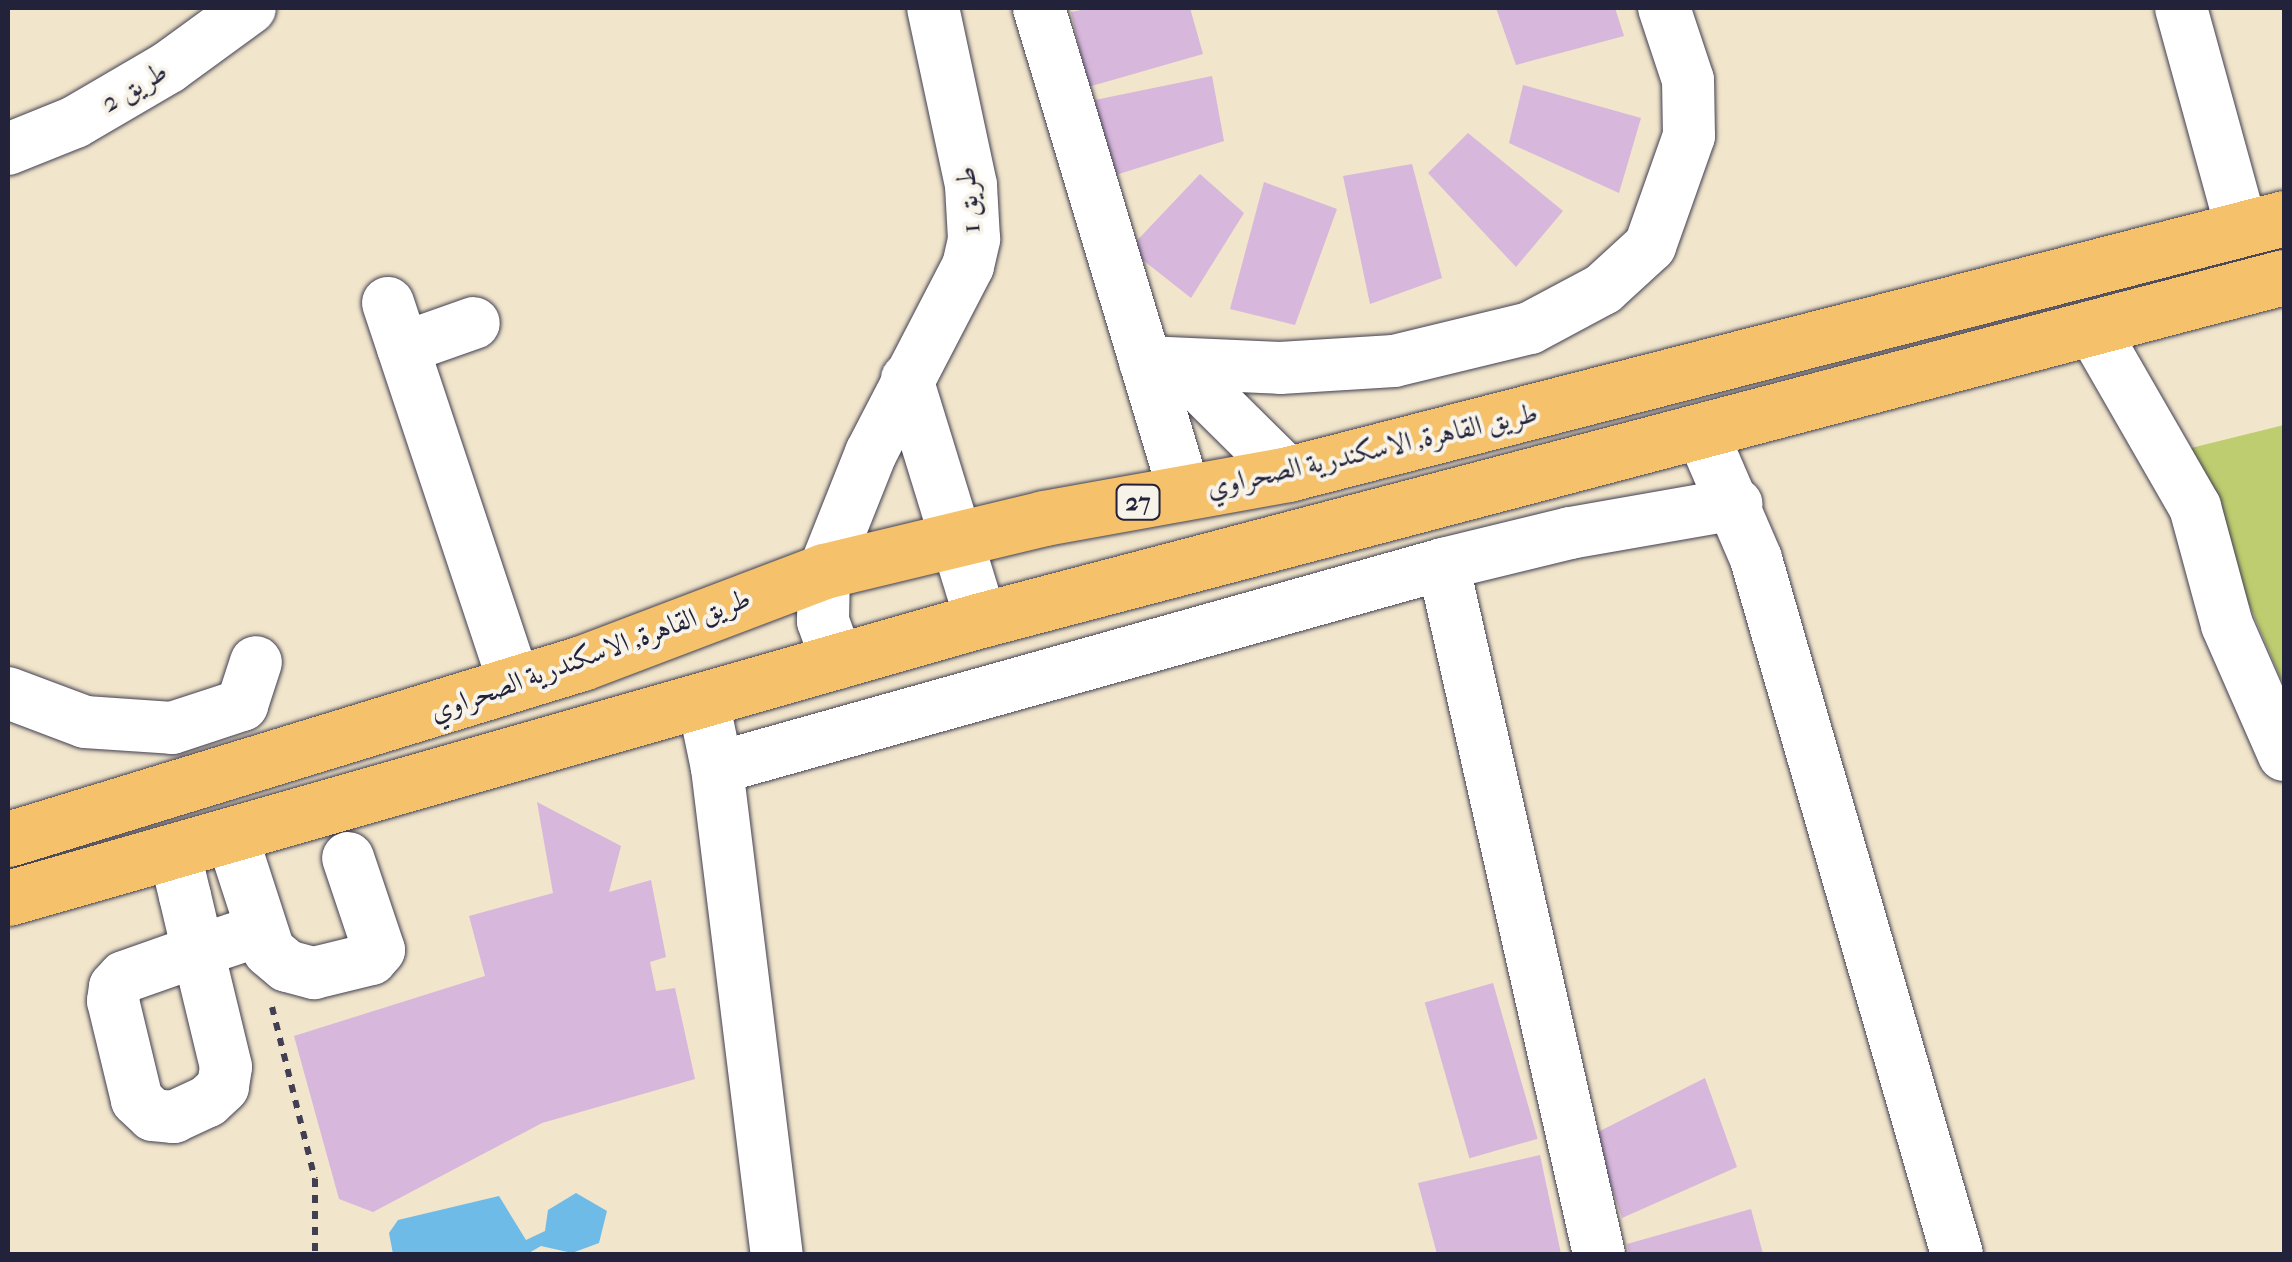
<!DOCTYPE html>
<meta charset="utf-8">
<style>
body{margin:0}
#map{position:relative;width:2292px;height:1262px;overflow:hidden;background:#f1e5cb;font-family:"IM FELL French Canon",Amiri,serif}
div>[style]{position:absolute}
.green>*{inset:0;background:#bdcd6f}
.water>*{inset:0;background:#6fbbe8}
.building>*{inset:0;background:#d7b7db;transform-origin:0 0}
.path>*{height:6px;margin-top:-3px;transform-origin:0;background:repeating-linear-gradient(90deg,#413f51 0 8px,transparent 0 16px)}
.roads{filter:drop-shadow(0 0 2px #413f51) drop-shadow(0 0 2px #413f51)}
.minor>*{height:52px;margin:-26px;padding:0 26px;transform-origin:26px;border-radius:26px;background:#fff}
.highway>*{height:55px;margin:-27.5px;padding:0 27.5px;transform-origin:27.5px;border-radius:27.5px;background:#f5c16b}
span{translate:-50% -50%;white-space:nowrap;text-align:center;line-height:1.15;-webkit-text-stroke:8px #f7f3e8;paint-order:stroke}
.shield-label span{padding:2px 8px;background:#f7f3e8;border:2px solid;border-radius:8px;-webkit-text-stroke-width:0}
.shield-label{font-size:25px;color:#22223b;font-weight:700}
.street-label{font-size:28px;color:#22223b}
.frame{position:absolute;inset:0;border:10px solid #22223b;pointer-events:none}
</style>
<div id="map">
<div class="green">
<div style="clip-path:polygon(2284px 425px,2284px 686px,2183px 450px)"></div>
</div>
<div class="water">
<div style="clip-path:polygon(576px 1193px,607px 1211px,599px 1243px,572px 1253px,541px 1246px,527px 1254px,393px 1254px,389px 1233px,398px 1220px,499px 1196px,526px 1240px,545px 1231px,548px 1210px)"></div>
</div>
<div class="building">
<div style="clip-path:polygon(1092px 8px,1190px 8px,1203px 54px,1088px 87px,1071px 12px)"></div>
<div style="clip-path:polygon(1496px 8px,1615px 8px,1624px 36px,1516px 65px)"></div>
<div style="clip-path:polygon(1212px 76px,1224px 141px,1106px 178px,1085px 102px)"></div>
<div style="clip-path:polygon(1523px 85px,1641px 118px,1619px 193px,1509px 143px)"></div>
<div style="clip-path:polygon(1468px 133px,1563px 211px,1516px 267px,1428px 173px)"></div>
<div style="clip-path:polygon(1412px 164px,1442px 278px,1370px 304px,1343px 176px)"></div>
<div style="clip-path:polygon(1200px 174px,1244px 213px,1191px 298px,1129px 249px)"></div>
<div style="clip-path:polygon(1264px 182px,1337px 209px,1295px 325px,1230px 309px)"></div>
<div style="clip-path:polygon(537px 802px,621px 846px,609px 892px,651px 880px,666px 957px,650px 962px,656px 991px,675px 988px,695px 1079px,542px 1123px,373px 1212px,339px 1199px,294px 1036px,485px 976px,469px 916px,553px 893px)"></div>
<div style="left:1493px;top:983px;width:162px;height:71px;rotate:74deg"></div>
<div style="clip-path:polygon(1705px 1078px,1737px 1167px,1622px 1218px,1594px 1134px)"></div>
<div style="clip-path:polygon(1540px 1155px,1561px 1254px,1437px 1254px,1418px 1183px)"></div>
<div style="clip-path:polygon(1751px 1209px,1763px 1254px,1629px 1254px,1627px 1244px)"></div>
</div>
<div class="path">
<div style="left:272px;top:1007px;width:177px;rotate:76deg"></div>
<div style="left:315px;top:1179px;width:75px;rotate:90deg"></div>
</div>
<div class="roads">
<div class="minor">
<div style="left:1039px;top:8px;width:507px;rotate:73.28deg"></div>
<div style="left:2181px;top:8px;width:230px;rotate:74.6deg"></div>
<div style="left:8px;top:149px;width:72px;rotate:-21.9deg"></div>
<div style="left:75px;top:122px;width:109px;rotate:-30.3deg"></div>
<div style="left:169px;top:67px;width:100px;rotate:-36.1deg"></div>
<div style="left:388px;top:303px;width:402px;rotate:71.6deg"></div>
<div style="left:2092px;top:328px;width:207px;rotate:60.1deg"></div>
<div style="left:2195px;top:507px;width:122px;rotate:74.8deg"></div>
<div style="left:2227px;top:625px;width:142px;rotate:66.3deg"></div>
<div style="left:403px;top:348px;width:75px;rotate:-19.4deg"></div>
<div style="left:1145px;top:362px;width:135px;rotate:2.5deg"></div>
<div style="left:1280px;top:368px;width:114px;rotate:-3.5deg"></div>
<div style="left:1394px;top:361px;width:140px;rotate:-13.6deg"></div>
<div style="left:1530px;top:328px;width:83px;rotate:-28.1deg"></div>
<div style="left:1603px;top:289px;width:64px;rotate:-42.5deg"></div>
<div style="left:1650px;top:246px;width:117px;rotate:-70.5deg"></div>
<div style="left:1689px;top:136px;width:56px;rotate:-91deg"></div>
<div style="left:1688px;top:80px;width:76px;rotate:-108.4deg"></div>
<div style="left:1179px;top:366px;width:153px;rotate:44.7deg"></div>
<div style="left:907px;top:379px;width:252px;rotate:72.9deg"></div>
<div style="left:1701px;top:431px;width:139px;rotate:66.7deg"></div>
<div style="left:1756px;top:559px;width:723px;rotate:73.87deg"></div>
<div style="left:1443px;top:564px;width:707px;rotate:77.26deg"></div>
<div style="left:838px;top:663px;width:45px;rotate:-109.7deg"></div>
<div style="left:823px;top:621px;width:50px;rotate:-88.9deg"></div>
<div style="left:824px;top:571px;width:127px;rotate:-68.3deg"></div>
<div style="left:871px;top:453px;width:211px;rotate:-62.6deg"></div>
<div style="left:968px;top:266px;width:28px;rotate:-77deg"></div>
<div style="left:974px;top:239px;width:54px;rotate:-93.2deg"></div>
<div style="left:971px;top:185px;width:181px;rotate:-102.1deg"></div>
<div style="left:8px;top:693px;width:82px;rotate:20.6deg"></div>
<div style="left:85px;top:722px;width:87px;rotate:3.9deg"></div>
<div style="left:172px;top:728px;width:74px;rotate:-18.2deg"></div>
<div style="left:242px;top:705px;width:45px;rotate:-72deg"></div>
<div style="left:703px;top:701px;width:68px;rotate:78.2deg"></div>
<div style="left:717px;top:768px;width:490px;rotate:83deg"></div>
<div style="left:717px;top:768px;width:754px;rotate:-15.69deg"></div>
<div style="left:1443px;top:564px;width:131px;rotate:-13.7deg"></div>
<div style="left:1570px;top:533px;width:169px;rotate:-9.9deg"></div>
<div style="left:231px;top:834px;width:123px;rotate:72deg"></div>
<div style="left:269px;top:951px;width:23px;rotate:40deg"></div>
<div style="left:287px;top:966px;width:28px;rotate:15deg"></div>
<div style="left:314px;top:973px;width:59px;rotate:-13.8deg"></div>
<div style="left:371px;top:959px;width:12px;rotate:-48deg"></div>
<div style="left:379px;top:950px;width:97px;rotate:-108.6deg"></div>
<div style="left:174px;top:850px;width:47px;rotate:76.6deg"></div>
<div style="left:185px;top:896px;width:57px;rotate:76.7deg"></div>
<div style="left:198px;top:951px;width:119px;rotate:76.4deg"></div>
<div style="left:226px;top:1067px;width:20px;rotate:99deg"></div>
<div style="left:223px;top:1087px;width:21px;rotate:137deg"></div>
<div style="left:208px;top:1101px;width:38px;rotate:155deg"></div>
<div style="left:174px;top:1117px;width:21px;rotate:-175deg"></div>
<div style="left:153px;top:1115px;width:22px;rotate:-137deg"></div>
<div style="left:137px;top:1100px;width:102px;rotate:-103.6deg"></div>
<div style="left:113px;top:1001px;width:14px;rotate:-82deg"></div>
<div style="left:115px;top:987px;width:13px;rotate:-48deg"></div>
<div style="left:124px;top:977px;width:78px;rotate:-19.4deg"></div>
<div style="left:198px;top:951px;width:66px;rotate:-18.4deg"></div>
</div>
<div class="highway">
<div style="left:8px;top:839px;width:600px;rotate:-17.05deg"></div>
<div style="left:582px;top:663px;width:259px;rotate:-20.8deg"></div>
<div style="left:824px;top:571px;width:226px;rotate:-13.5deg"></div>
<div style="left:1044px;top:518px;width:248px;rotate:-10.2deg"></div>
<div style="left:1288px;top:474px;width:1028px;rotate:-14.41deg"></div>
<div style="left:8px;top:898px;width:1012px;rotate:-15.95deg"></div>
<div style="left:981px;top:620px;width:1347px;rotate:-14.75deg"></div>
</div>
</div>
<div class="shield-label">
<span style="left:1138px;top:502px">27</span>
</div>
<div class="street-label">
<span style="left:134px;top:87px;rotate:-31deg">طريق 2</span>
<span style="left:968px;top:200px;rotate:-95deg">طريق 1</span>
<span style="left:1372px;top:450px;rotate:-13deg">طريق القاهرة, الاسكندرية الصحراوي</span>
<span style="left:590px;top:655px;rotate:-20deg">طريق القاهرة, الاسكندرية الصحراوي</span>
</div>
<div class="frame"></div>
</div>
